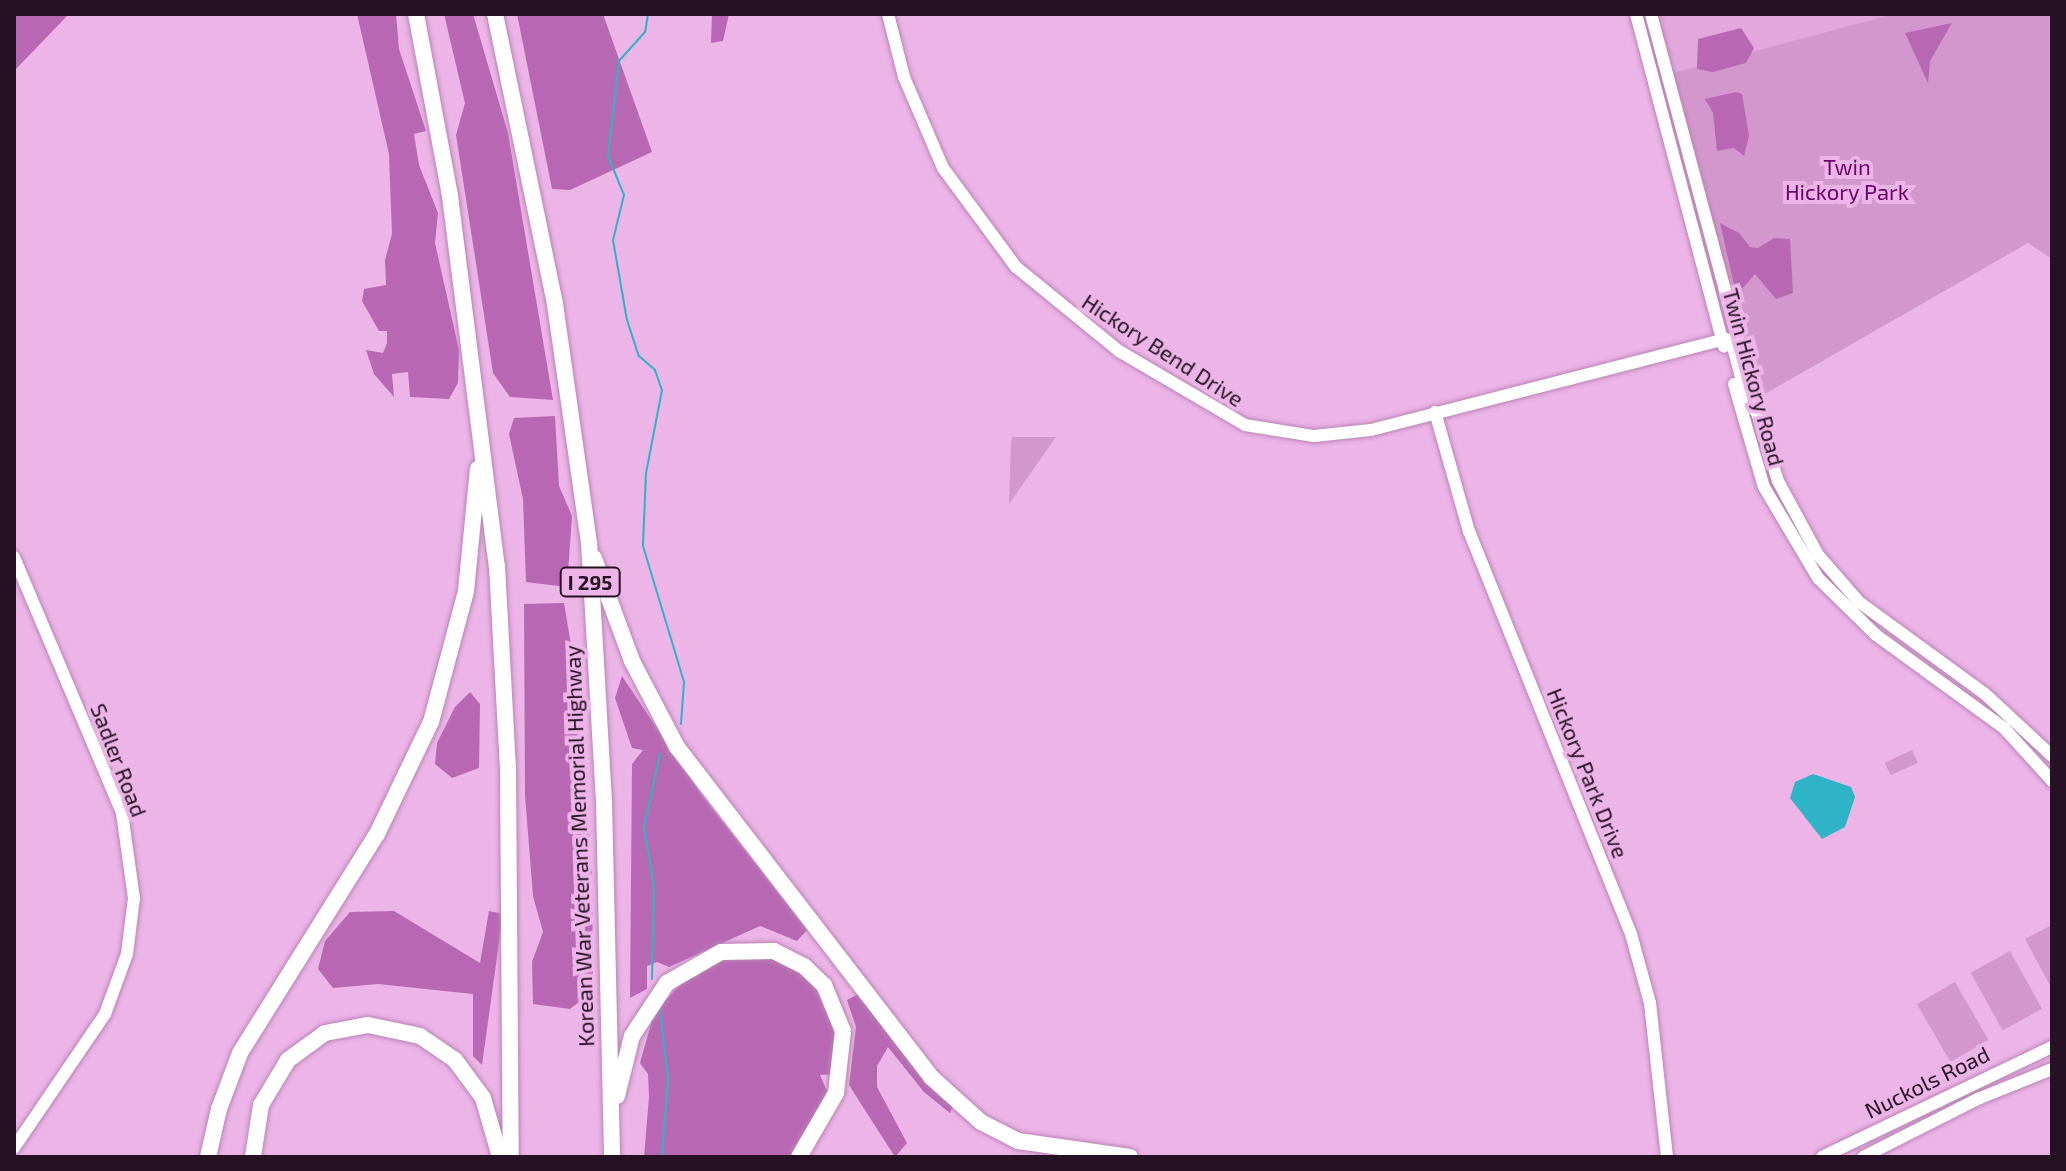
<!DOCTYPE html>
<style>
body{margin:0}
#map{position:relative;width:2066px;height:1171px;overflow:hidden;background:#ecb4e7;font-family:"Exo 2",sans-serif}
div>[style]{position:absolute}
.built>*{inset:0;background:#e3a6dd}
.green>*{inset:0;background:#d397cd;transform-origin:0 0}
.forest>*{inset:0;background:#b868b3}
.water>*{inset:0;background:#2fb3c6}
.stream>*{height:2px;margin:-1px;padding:0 1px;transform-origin:1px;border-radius:1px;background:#2fb3c6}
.roads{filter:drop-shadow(0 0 2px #ba84b5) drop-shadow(0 0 2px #ba84b5)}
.secondary>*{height:12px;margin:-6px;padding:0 6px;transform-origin:6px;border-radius:6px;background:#fff}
.highway>*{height:16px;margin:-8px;padding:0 8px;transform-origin:8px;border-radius:8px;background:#fff}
span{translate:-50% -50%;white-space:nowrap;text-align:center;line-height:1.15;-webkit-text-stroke:8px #ecb4e7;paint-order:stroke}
.shield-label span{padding:2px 6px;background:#ecb4e7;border:2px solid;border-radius:6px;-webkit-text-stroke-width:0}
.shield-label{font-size:20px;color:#251123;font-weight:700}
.park-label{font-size:22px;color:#6d016a}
.street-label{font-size:22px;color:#251123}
.frame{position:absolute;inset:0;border:16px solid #251123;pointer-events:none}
</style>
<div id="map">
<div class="built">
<div style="clip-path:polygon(1651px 14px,1894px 14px,1667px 78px)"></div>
</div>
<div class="green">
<div style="clip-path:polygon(1894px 14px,2052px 14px,2052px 259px,2028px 243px,1756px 399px,1692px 162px,1674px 73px)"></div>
<div style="clip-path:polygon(1012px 437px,1056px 437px,1009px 504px,1011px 442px)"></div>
<div style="left:1912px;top:750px;width:14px;height:30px;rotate:65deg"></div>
<div style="clip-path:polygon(2052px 925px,2052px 989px,2025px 939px)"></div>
<div style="left:2010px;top:951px;width:66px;height:45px;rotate:61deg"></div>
<div style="left:1955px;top:982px;width:67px;height:44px;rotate:60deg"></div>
</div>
<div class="forest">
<div style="clip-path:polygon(14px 14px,69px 14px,14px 71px)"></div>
<div style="clip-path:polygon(357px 14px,396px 14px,399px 49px,426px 131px,414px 134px,419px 165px,438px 213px,435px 243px,459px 350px,458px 383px,449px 399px,410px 397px,408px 372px,392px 374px,394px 397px,374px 374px,366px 350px,383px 353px,387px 343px,387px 331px,379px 331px,362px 301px,364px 289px,386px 285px,385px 260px,392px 234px,389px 154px)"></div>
<div style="clip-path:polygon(444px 14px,473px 14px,508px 133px,553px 400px,510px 397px,493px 373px,456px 135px,465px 103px)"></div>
<div style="clip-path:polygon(517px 14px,603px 14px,652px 152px,570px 190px,552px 189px)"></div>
<div style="clip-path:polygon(712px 14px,729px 14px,723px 41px,711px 43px)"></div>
<div style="clip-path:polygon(1952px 23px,1930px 61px,1928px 83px,1905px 33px)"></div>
<div style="clip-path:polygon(1741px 28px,1754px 48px,1746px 63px,1713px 72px,1697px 69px,1698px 39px)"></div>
<div style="clip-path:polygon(1736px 92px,1742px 94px,1749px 136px,1744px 156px,1734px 148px,1717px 151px,1713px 113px,1705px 99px)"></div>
<div style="clip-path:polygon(1720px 223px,1739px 233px,1750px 247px,1758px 248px,1774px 238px,1790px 239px,1793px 293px,1776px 299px,1755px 274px,1743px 288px,1734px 285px)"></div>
<div style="clip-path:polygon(555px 416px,559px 486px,572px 516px,567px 587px,526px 582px,523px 499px,509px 434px,514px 418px)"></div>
<div style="clip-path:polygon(564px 603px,580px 698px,592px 872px,593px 991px,570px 1009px,533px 1004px,532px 962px,543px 932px,533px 896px,525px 796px,524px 604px)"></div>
<div style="clip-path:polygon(622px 676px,701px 794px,807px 930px,797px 941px,760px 926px,669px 967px,657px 962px,647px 966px,647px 989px,630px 998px,632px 764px,643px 750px,632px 748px,615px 698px)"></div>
<div style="clip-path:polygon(470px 692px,480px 704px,479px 768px,452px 778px,435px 764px,437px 743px,455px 707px)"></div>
<div style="clip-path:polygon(394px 911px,480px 963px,489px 911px,503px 914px,482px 1065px,473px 1056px,473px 994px,378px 984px,333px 988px,318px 969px,325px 941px,350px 912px)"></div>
<div style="clip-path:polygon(749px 953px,790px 961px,815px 984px,838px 1028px,834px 1074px,820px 1075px,829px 1096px,809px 1137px,790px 1157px,644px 1157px,649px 1097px,648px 1074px,640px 1063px,654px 1013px,686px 978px,718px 956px)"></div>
<div style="clip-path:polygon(860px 993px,953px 1106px,950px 1113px,924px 1092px,888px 1047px,877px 1066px,877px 1087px,907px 1143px,895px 1157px,849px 1085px,856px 1027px,847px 1000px)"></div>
</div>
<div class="water">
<div style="clip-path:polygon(1813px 774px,1851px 787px,1855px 797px,1845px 827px,1822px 839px,1790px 798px,1795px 782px)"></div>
</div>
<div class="stream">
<div style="left:648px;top:14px;width:18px;rotate:99deg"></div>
<div style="left:645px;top:32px;width:39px;rotate:132deg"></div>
<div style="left:619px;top:61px;width:96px;rotate:96.6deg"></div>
<div style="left:608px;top:156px;width:42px;rotate:67.7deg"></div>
<div style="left:624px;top:195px;width:46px;rotate:103.7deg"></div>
<div style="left:613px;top:240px;width:81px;rotate:80.1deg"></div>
<div style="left:627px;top:320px;width:38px;rotate:72deg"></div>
<div style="left:639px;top:356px;width:21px;rotate:41deg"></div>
<div style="left:655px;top:370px;width:21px;rotate:71deg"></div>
<div style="left:662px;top:390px;width:85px;rotate:100.9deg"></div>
<div style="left:646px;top:473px;width:73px;rotate:92.4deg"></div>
<div style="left:643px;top:546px;width:142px;rotate:73.2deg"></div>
<div style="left:684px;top:682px;width:42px;rotate:94.1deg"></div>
<div style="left:652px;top:979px;width:93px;rotate:-88.8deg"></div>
<div style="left:654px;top:886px;width:60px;rotate:-99.6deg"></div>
<div style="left:644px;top:827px;width:75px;rotate:-77.6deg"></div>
<div style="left:660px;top:1009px;width:71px;rotate:83.6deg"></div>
<div style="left:668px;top:1080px;width:77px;rotate:94.5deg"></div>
</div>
<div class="roads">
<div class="secondary">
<div style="left:888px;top:14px;width:65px;rotate:75.7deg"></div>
<div style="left:904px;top:77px;width:99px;rotate:66.8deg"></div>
<div style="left:943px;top:168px;width:123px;rotate:53.6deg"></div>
<div style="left:1016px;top:267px;width:133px;rotate:39.2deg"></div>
<div style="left:1119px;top:351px;width:146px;rotate:30.4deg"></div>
<div style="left:1245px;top:425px;width:70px;rotate:9.1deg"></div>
<div style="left:1314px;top:436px;width:57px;rotate:-6deg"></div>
<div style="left:1371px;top:430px;width:366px;rotate:-14.4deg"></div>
<div style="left:1726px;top:339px;width:7px;rotate:34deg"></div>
<div style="left:1732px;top:343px;width:59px;rotate:75.3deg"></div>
<div style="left:1747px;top:400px;width:18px;rotate:52deg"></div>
<div style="left:1636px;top:14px;width:344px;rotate:75.2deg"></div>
<div style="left:1651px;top:14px;width:347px;rotate:75deg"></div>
<div style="left:1734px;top:384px;width:107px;rotate:73.8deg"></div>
<div style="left:1764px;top:487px;width:106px;rotate:59.3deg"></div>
<div style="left:1818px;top:578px;width:81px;rotate:44.5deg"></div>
<div style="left:1876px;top:635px;width:158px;rotate:36deg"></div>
<div style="left:2004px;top:728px;width:72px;rotate:47.8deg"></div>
<div style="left:1755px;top:406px;width:78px;rotate:73deg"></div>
<div style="left:1778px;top:481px;width:84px;rotate:61.6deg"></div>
<div style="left:1818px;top:555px;width:62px;rotate:48.9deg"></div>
<div style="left:1859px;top:602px;width:155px;rotate:36.1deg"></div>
<div style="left:1984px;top:693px;width:93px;rotate:42.8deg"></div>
<div style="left:1435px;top:412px;width:124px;rotate:74.1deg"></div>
<div style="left:1469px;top:531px;width:434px;rotate:68.1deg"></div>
<div style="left:1631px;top:934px;width:72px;rotate:74.6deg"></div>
<div style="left:1650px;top:1003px;width:155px;rotate:83.7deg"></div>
<div style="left:14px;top:557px;width:278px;rotate:67.1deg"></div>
<div style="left:122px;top:813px;width:86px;rotate:82deg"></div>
<div style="left:134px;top:898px;width:56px;rotate:97.1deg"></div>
<div style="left:127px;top:954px;width:64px;rotate:110.1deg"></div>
<div style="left:105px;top:1014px;width:162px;rotate:124.2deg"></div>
<div style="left:1822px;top:1157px;width:255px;rotate:-25.6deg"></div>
<div style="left:1863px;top:1157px;width:131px;rotate:-26.8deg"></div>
<div style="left:1980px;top:1098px;width:78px;rotate:-21.9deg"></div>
</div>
<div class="highway">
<div style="left:416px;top:14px;width:185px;rotate:79.4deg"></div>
<div style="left:450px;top:196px;width:373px;rotate:82.8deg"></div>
<div style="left:497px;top:566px;width:201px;rotate:86.9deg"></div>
<div style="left:508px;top:767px;width:390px;rotate:89.6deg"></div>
<div style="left:495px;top:14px;width:296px;rotate:78.3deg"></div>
<div style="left:555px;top:304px;width:240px;rotate:81.9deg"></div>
<div style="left:589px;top:542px;width:259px;rotate:86.7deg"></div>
<div style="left:604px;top:801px;width:356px;rotate:88.7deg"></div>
<div style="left:594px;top:558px;width:110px;rotate:69.7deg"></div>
<div style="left:632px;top:661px;width:97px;rotate:62.4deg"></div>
<div style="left:677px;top:747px;width:416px;rotate:52.4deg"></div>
<div style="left:931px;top:1077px;width:67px;rotate:42deg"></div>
<div style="left:981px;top:1122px;width:42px;rotate:27.2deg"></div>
<div style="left:1018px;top:1141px;width:113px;rotate:8.1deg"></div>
<div style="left:617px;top:1096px;width:62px;rotate:-76deg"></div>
<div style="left:632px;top:1036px;width:64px;rotate:-56.6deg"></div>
<div style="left:667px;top:983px;width:62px;rotate:-29.9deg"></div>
<div style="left:721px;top:952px;width:53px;rotate:-1.1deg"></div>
<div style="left:774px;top:951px;width:34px;rotate:27deg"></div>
<div style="left:804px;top:966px;width:28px;rotate:44deg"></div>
<div style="left:824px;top:985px;width:50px;rotate:67.6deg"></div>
<div style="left:843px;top:1031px;width:62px;rotate:96.4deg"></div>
<div style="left:836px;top:1093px;width:74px;rotate:120deg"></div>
<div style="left:208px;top:1157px;width:49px;rotate:-77.1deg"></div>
<div style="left:219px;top:1109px;width:60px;rotate:-69.4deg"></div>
<div style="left:240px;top:1053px;width:258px;rotate:-58deg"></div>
<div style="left:377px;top:834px;width:124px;rotate:-64.3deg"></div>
<div style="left:431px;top:722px;width:136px;rotate:-75deg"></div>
<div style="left:466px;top:591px;width:123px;rotate:-84.4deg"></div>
<div style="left:253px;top:1157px;width:53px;rotate:-81.3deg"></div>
<div style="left:261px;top:1105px;width:52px;rotate:-59deg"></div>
<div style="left:288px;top:1060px;width:46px;rotate:-36.1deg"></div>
<div style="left:325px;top:1033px;width:44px;rotate:-10.5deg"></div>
<div style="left:368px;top:1025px;width:53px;rotate:11.9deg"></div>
<div style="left:420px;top:1036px;width:42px;rotate:34.4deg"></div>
<div style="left:455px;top:1060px;width:47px;rotate:53.6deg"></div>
<div style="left:483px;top:1098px;width:61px;rotate:73.9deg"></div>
</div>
</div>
<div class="shield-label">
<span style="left:590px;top:582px">I 295</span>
</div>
<div class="park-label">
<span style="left:1847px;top:179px">Twin<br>Hickory Park</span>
</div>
<div class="street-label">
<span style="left:1163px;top:350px;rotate:33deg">Hickory Bend Drive</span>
<span style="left:1754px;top:377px;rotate:75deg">Twin Hickory Road</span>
<span style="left:119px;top:760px;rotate:69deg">Sadler Road</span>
<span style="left:1588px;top:773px;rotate:68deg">Hickory Park Drive</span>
<span style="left:579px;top:846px;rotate:-92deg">Korean War Veterans Memorial Highway</span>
<span style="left:1927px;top:1082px;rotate:-26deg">Nuckols Road</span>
</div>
<div class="frame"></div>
</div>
